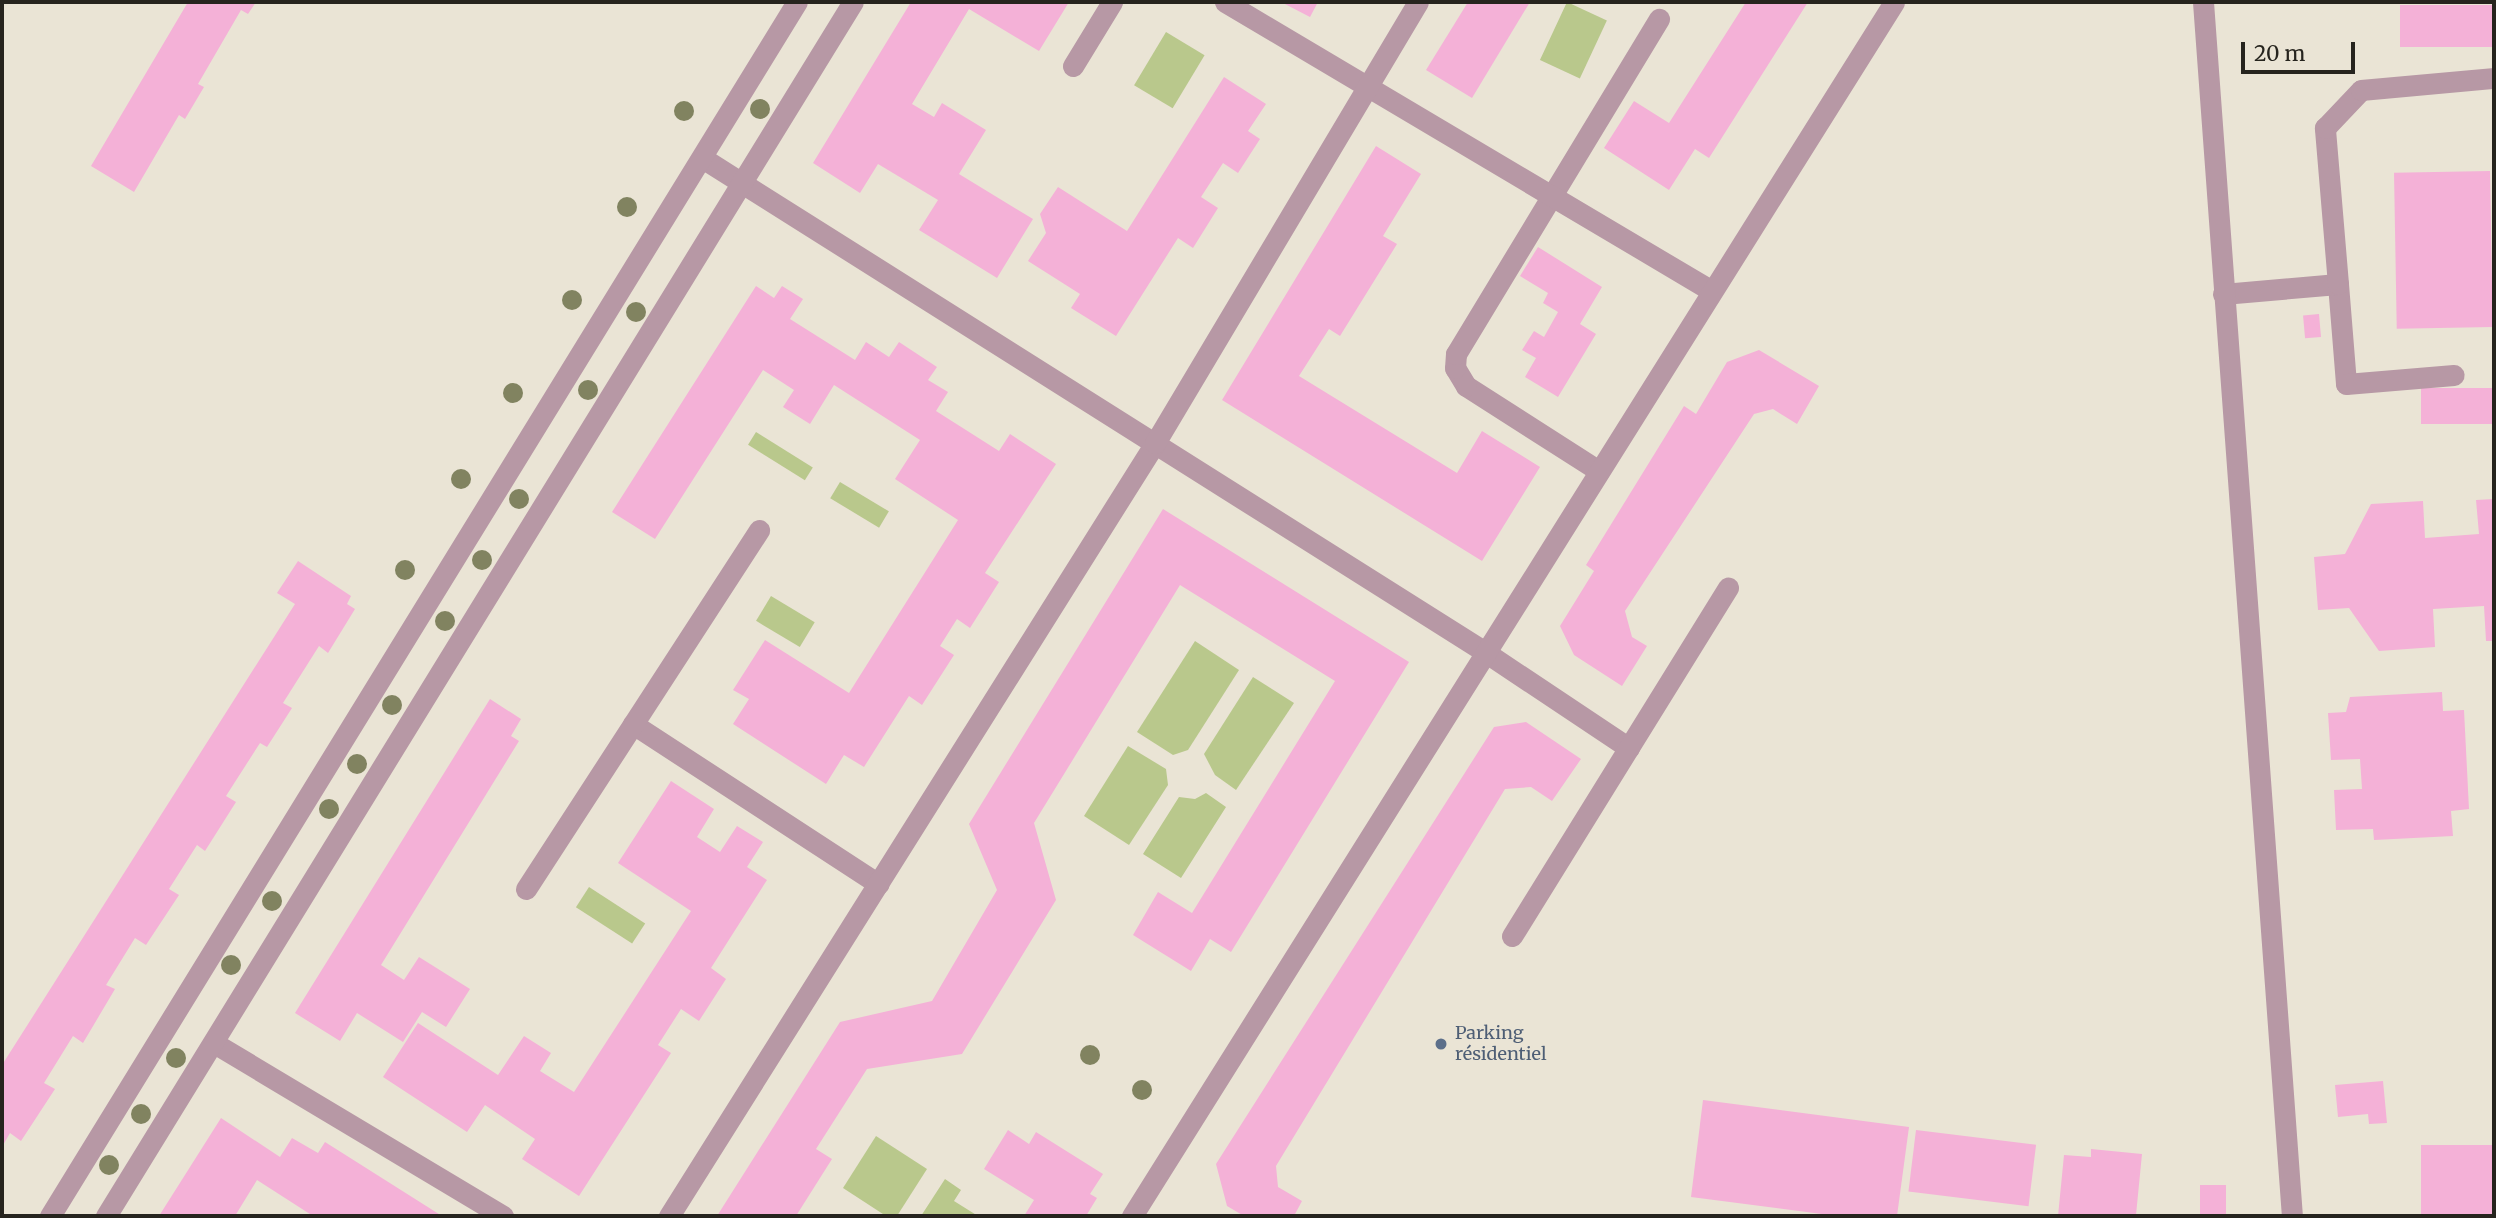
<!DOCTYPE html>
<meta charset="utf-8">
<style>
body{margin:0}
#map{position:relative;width:2496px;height:1218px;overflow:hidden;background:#eae4d5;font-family:Merriweather,serif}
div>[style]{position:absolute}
.green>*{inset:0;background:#b9c88c;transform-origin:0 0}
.building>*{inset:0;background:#f4b1d7;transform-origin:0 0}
.lane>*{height:21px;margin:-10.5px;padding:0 10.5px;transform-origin:10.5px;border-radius:10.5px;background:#b798a5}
.street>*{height:21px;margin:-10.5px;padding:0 10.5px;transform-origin:10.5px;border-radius:10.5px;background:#b798a5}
.trees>*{width:20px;height:20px;margin:-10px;border-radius:50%;background:#818360}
.dots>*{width:19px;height:19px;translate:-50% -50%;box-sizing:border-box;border:4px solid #eae4d5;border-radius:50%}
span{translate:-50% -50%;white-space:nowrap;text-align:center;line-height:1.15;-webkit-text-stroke:5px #eae4d5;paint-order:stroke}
.service-label{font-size:18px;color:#4e5e75}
.left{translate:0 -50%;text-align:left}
.frame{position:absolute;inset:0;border:4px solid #26241e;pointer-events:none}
.scale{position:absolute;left:2241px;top:42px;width:114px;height:32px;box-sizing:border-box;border:4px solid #26241e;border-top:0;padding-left:9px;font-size:21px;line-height:24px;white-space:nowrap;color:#26241e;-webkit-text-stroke:5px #eae4d5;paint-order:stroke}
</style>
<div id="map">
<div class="green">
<div style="left:1567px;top:2px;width:44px;height:64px;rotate:25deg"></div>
<div style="left:1166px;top:32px;width:45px;height:62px;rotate:31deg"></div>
<div style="left:756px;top:432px;width:67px;height:15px;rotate:32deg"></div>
<div style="left:840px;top:482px;width:57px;height:19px;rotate:31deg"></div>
<div style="left:771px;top:596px;width:51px;height:29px;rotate:31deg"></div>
<div style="clip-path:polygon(1195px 641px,1239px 670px,1188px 750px,1173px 755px,1137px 732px)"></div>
<div style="clip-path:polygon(1253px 677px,1294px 703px,1236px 790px,1215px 775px,1204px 754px)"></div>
<div style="clip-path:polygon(1128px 746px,1166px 769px,1168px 785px,1129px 845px,1084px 816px)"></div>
<div style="clip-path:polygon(1206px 793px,1226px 807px,1181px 878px,1143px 854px,1179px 797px,1195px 799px)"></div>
<div style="left:589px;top:887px;width:67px;height:24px;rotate:33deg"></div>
<div style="clip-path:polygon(876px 1136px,927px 1169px,897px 1216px,886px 1216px,843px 1188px)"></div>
<div style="clip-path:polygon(945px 1179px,961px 1190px,954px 1201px,978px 1216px,921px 1216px)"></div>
</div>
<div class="building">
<div style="clip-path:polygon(188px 2px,256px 2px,248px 14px,241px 10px,198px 84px,204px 87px,185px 119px,179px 115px,134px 192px,91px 166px)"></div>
<div style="clip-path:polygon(911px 2px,1069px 2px,1039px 51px,969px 9px,912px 104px,934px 117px,942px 103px,986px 130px,959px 174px,1033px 219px,997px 278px,919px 230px,938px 200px,878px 164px,860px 193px,813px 163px)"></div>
<div style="clip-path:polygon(1281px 2px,1318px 2px,1310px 17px)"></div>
<div style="clip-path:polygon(1468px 2px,1530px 2px,1472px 98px,1426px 70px)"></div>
<div style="clip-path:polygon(1746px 2px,1808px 2px,1709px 158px,1695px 149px,1669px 190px,1604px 148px,1634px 101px,1669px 123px)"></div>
<div style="left:2494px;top:5px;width:42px;height:94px;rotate:90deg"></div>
<div style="clip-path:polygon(1224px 77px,1266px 104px,1248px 131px,1260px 139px,1238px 173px,1223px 163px,1201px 197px,1218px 208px,1193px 248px,1178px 238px,1116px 336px,1071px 308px,1080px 294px,1028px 261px,1046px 233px,1040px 214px,1058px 187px,1127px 231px)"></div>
<div style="clip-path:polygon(1376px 146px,1421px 174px,1383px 236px,1397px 244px,1340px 336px,1329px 329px,1299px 376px,1457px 473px,1482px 431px,1540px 467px,1482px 561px,1222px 400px)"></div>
<div style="left:2490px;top:171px;width:156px;height:96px;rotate:89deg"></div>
<div style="clip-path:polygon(1538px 247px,1602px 287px,1580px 324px,1596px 334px,1558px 397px,1525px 377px,1536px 358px,1522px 350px,1534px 331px,1544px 337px,1558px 312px,1543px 303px,1548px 293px,1520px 276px)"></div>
<div style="clip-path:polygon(756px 286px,774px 298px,782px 286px,803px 299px,790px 319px,855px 360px,866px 342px,889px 357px,899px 342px,937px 367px,928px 380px,948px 392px,936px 411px,999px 451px,1010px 434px,1056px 464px,985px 573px,999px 582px,970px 628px,957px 619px,940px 646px,954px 655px,922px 705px,909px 696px,864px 767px,844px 755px,826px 784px,733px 724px,749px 699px,733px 690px,765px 640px,849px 693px,958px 520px,895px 479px,920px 440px,834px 385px,810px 424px,783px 407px,794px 390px,763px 370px,655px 539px,612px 512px)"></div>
<div style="left:2319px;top:314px;width:23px;height:16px;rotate:85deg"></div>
<div style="clip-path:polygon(1759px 350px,1819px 386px,1797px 424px,1773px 409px,1754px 414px,1625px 611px,1632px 637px,1647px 646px,1622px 686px,1574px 655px,1560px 626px,1594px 571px,1586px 565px,1684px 406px,1696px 414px,1727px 362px)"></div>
<div style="left:2494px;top:388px;width:36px;height:73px;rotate:90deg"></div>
<div style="clip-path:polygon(2494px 499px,2494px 641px,2486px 641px,2484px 606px,2433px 609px,2435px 647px,2379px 651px,2349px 608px,2318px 610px,2314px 557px,2345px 554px,2371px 504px,2423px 501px,2425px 538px,2479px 534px,2476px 500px)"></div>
<div style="clip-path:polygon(1163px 509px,1409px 662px,1231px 952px,1210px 939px,1191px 971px,1133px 935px,1158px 892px,1192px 913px,1335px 681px,1180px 585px,1034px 823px,1056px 900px,962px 1054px,867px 1069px,816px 1149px,832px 1159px,796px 1216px,717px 1216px,840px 1022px,932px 1001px,997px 890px,969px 824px)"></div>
<div style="clip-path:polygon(298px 561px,351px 596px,347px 604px,355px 609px,328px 653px,319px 646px,283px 703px,292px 708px,267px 747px,260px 743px,226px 796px,236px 802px,205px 851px,197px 845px,169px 889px,179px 895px,146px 945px,135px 938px,106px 985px,115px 989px,83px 1043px,73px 1036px,44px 1083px,55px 1089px,21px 1141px,10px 1133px,2px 1147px,2px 1065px,295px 604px,277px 593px)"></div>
<div style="clip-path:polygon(2442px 692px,2443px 711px,2464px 710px,2469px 809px,2451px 811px,2453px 836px,2374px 840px,2373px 829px,2336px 830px,2334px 790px,2362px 789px,2360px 759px,2331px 760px,2328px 713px,2346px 712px,2350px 697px)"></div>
<div style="clip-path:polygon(490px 699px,521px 719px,511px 736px,519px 741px,381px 965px,404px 980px,419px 957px,470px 989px,446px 1027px,422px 1012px,403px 1042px,357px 1013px,340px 1041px,295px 1013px)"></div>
<div style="clip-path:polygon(1526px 722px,1581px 759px,1552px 801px,1531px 787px,1505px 789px,1276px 1166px,1278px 1187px,1302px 1201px,1294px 1216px,1244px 1216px,1227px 1206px,1216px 1164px,1494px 727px)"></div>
<div style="clip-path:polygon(671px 781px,714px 809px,697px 837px,720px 852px,737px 826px,763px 842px,747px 867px,767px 880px,711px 968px,726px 979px,699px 1021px,681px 1009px,658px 1045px,671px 1053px,579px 1196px,522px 1159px,535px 1139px,485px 1105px,467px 1132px,383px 1077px,418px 1023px,498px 1075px,524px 1036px,551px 1053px,540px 1071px,574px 1092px,691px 911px,618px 863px)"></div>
<div style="clip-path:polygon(2383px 1081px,2387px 1123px,2369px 1124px,2368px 1114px,2338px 1117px,2335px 1085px)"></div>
<div style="clip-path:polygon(1703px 1100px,1909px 1127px,1897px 1216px,1837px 1216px,1691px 1197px)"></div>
<div style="clip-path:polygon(221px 1118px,280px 1157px,292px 1138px,318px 1153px,325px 1142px,442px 1216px,313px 1216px,257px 1180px,235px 1216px,159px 1216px)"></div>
<div style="clip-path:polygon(1008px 1130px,1029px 1144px,1036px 1132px,1103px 1174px,1090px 1194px,1097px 1198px,1086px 1216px,1024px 1216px,1034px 1200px,984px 1169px)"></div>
<div style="left:1916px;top:1130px;width:121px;height:62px;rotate:7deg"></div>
<div style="left:2494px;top:1145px;width:71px;height:73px;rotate:90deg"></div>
<div style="clip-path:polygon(2091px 1149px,2142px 1154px,2136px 1215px,2058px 1216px,2064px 1155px,2091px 1157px)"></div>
<div style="left:2200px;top:1185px;width:26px;height:31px"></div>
</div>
<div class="lane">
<div style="left:1073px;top:66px;width:75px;rotate:-58.6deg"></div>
<div style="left:2338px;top:284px;width:100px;rotate:85.4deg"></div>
<div style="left:2346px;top:384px;width:108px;rotate:-4.8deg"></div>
<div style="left:2223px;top:294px;width:115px;rotate:-5deg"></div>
<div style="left:2338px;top:284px;width:157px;rotate:-94.8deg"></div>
<div style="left:2325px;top:128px;width:52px;rotate:-46.5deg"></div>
<div style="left:2361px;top:90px;width:134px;rotate:-5.2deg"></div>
<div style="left:1599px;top:471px;width:158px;rotate:-147.4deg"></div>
<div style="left:1466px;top:386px;width:21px;rotate:-121deg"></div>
<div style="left:1455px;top:368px;width:14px;rotate:-86deg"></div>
<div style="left:1456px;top:354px;width:392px;rotate:-58.8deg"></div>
<div style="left:1485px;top:652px;width:173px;rotate:33.7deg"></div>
<div style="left:633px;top:724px;width:293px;rotate:33.1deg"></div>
<div style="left:526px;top:889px;width:428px;rotate:-57deg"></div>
<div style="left:1512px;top:936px;width:410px;rotate:-58.2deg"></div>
</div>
<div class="street">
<div style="left:1225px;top:2px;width:566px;rotate:30.69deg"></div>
<div style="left:2203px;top:2px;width:1217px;rotate:85.81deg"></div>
<div style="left:704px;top:159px;width:924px;rotate:32.26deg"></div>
<div style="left:214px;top:1043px;width:337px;rotate:30.9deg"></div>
<div style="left:50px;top:1216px;width:1425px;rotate:-58.4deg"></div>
<div style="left:106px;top:1216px;width:1425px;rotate:-58.4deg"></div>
<div style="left:669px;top:1216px;width:913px;rotate:-57.84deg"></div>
<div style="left:1155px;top:443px;width:513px;rotate:-59.19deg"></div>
<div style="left:1132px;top:1216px;width:1433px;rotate:-57.88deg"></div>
</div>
<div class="trees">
<div style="left:760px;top:109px"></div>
<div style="left:684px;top:111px"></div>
<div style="left:627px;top:207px"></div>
<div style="left:572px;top:300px"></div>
<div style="left:636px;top:312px"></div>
<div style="left:588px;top:390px"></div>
<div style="left:513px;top:393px"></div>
<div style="left:461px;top:479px"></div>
<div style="left:519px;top:499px"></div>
<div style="left:482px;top:560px"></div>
<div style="left:405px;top:570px"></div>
<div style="left:445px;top:621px"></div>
<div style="left:392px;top:705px"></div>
<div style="left:357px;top:764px"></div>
<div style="left:329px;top:809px"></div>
<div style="left:272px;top:901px"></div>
<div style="left:231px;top:965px"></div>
<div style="left:1090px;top:1055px"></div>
<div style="left:176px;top:1058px"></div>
<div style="left:1142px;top:1090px"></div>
<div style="left:141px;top:1114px"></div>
<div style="left:109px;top:1165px"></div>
</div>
<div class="dots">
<div style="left:1441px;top:1044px;background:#5c6f8a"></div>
</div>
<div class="service-label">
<span class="left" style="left:1455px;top:1044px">Parking<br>résidentiel</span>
</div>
<div class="frame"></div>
<div class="scale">20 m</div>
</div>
